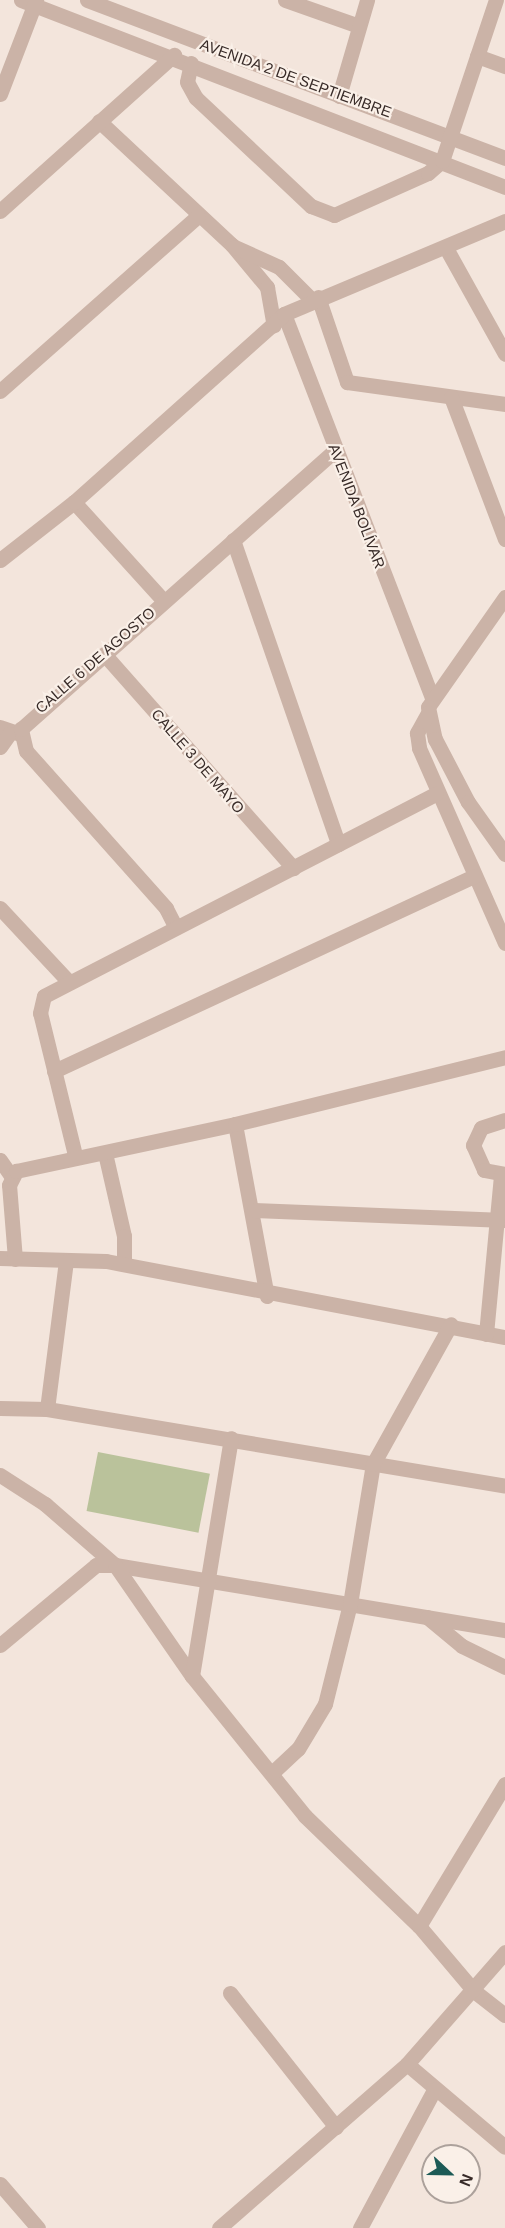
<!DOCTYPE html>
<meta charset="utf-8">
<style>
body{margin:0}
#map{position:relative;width:505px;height:2228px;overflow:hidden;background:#f3e5dc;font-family:Helvetica,sans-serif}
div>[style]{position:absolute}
.green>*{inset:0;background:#bac29b;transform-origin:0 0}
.minor>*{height:15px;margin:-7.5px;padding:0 7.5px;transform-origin:7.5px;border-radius:7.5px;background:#cbb3a7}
span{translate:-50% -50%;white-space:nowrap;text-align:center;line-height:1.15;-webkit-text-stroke:4.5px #faf0e8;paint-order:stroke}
.street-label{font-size:15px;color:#382b28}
.north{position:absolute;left:421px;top:2144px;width:60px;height:60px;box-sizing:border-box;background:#faf0e8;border:2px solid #aca19b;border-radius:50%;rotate:112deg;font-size:16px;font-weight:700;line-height:24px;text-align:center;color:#382b28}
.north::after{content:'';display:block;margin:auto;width:21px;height:27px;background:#1c5a56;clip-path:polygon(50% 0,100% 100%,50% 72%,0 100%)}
</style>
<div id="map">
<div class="green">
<div style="left:98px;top:1452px;width:114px;height:60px;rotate:11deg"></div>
</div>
<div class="minor">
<div style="left:21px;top:0;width:519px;rotate:21.12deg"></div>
<div style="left:87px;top:0;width:447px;rotate:20.7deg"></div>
<div style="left:285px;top:0;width:78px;rotate:19.4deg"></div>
<div style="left:477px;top:56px;width:30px;rotate:20deg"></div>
<div style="left:191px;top:63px;width:19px;rotate:102deg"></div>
<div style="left:187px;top:82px;width:18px;rotate:61deg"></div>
<div style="left:196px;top:98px;width:158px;rotate:43.2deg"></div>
<div style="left:311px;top:206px;width:25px;rotate:21deg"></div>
<div style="left:334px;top:215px;width:103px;rotate:-24.1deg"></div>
<div style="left:428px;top:173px;width:18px;rotate:-41deg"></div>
<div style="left:442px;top:161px;width:170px;rotate:-71.5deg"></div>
<div style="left:0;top:94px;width:101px;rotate:-69deg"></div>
<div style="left:339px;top:96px;width:100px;rotate:-73.7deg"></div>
<div style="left:99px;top:121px;width:182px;rotate:43deg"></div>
<div style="left:232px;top:245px;width:55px;rotate:50.2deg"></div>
<div style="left:267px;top:287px;width:39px;rotate:80deg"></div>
<div style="left:0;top:211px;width:234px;rotate:-41.9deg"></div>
<div style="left:235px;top:247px;width:48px;rotate:24.4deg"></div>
<div style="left:279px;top:267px;width:47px;rotate:45deg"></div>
<div style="left:446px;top:248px;width:121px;rotate:60.9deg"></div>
<div style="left:318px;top:297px;width:90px;rotate:71.2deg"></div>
<div style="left:347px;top:382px;width:160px;rotate:7.9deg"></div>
<div style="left:284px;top:314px;width:411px;rotate:68.9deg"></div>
<div style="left:0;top:391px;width:264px;rotate:-41.5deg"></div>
<div style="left:451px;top:397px;width:152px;rotate:69.2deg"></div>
<div style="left:74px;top:502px;width:132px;rotate:47.8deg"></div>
<div style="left:233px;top:540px;width:322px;rotate:70.9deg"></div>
<div style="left:0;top:560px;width:94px;rotate:-38.1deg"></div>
<div style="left:74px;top:502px;width:282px;rotate:-41.8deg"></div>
<div style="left:284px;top:314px;width:240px;rotate:-22.8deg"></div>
<div style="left:505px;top:597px;width:134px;rotate:125deg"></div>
<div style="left:428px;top:707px;width:33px;rotate:78deg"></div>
<div style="left:435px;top:739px;width:71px;rotate:62.4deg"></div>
<div style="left:468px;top:802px;width:64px;rotate:54.6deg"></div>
<div style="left:104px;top:654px;width:286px;rotate:48.5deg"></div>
<div style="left:428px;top:713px;width:23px;rotate:119deg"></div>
<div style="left:417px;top:733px;width:15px;rotate:82deg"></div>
<div style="left:419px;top:748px;width:213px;rotate:66.2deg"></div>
<div style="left:0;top:727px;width:21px;rotate:19deg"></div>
<div style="left:0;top:747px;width:16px;rotate:-55deg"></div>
<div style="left:0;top:908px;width:101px;rotate:47deg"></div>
<div style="left:175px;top:926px;width:20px;rotate:-117deg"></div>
<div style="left:166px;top:908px;width:210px;rotate:-131.7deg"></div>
<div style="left:26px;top:751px;width:23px;rotate:-103deg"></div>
<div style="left:21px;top:729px;width:420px;rotate:-41.6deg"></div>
<div style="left:54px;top:1071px;width:463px;rotate:-24.9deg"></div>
<div style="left:505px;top:1120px;width:25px;rotate:162deg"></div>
<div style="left:481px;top:1128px;width:19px;rotate:115deg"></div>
<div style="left:473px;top:1145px;width:27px;rotate:66deg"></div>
<div style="left:484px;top:1170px;width:21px;rotate:11deg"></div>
<div style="left:235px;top:1124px;width:175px;rotate:79.5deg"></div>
<div style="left:105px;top:1153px;width:85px;rotate:77.1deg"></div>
<div style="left:124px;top:1236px;width:28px;rotate:90deg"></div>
<div style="left:75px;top:1155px;width:146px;rotate:-103.8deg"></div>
<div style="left:40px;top:1013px;width:17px;rotate:-77deg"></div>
<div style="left:44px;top:996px;width:441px;rotate:-27.3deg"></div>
<div style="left:0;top:1160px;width:21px;rotate:55deg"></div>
<div style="left:254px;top:1210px;width:251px;rotate:2.3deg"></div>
<div style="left:0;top:1258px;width:106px;rotate:1.6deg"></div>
<div style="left:106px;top:1261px;width:406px;rotate:10.8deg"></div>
<div style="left:15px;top:1259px;width:74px;rotate:-94.6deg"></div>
<div style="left:9px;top:1185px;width:16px;rotate:-63deg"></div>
<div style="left:16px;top:1171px;width:224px;rotate:-12.1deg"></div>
<div style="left:235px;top:1124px;width:278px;rotate:-13.9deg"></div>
<div style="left:486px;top:1334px;width:160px;rotate:-84.6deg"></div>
<div style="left:0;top:1408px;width:47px;rotate:1.2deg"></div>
<div style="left:47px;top:1409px;width:464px;rotate:9.5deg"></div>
<div style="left:47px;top:1409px;width:149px;rotate:-82.7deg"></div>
<div style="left:0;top:1475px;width:54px;rotate:32.8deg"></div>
<div style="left:45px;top:1504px;width:93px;rotate:41.1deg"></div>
<div style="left:115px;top:1565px;width:395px;rotate:9.5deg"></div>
<div style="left:427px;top:1617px;width:45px;rotate:39.6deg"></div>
<div style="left:462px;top:1646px;width:48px;rotate:26deg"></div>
<div style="left:0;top:1645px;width:125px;rotate:-39.8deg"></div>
<div style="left:96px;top:1565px;width:19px"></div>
<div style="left:115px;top:1565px;width:135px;rotate:55.3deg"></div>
<div style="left:192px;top:1676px;width:180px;rotate:51.1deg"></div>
<div style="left:305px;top:1816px;width:158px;rotate:44deg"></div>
<div style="left:419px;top:1926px;width:85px;rotate:49.8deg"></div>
<div style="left:474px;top:1991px;width:39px;rotate:38deg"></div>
<div style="left:192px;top:1676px;width:241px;rotate:-80.7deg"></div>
<div style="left:273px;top:1772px;width:34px;rotate:-43deg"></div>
<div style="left:298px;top:1749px;width:52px;rotate:-59deg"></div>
<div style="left:325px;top:1704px;width:103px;rotate:-76deg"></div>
<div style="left:350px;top:1604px;width:142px;rotate:-80.7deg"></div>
<div style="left:373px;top:1464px;width:160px;rotate:-60.9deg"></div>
<div style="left:419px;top:1926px;width:166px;rotate:-58.8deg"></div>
<div style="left:230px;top:1993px;width:171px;rotate:51.7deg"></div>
<div style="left:407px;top:2064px;width:128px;rotate:40.3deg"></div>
<div style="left:0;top:2184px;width:58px;rotate:49.2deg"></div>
<div style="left:219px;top:2228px;width:249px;rotate:-41.1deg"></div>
<div style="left:407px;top:2064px;width:149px;rotate:-48.8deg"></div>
<div style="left:360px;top:2228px;width:157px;rotate:-61.8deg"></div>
</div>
<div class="street-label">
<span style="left:296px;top:78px;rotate:20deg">AVENIDA 2 DE SEPTIEMBRE</span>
<span style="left:357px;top:506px;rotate:69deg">AVENIDA BOLÍVAR</span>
<span style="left:95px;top:660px;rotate:-41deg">CALLE 6 DE AGOSTO</span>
<span style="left:198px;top:761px;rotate:49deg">CALLE 3 DE MAYO</span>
</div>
<div class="north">N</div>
</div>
